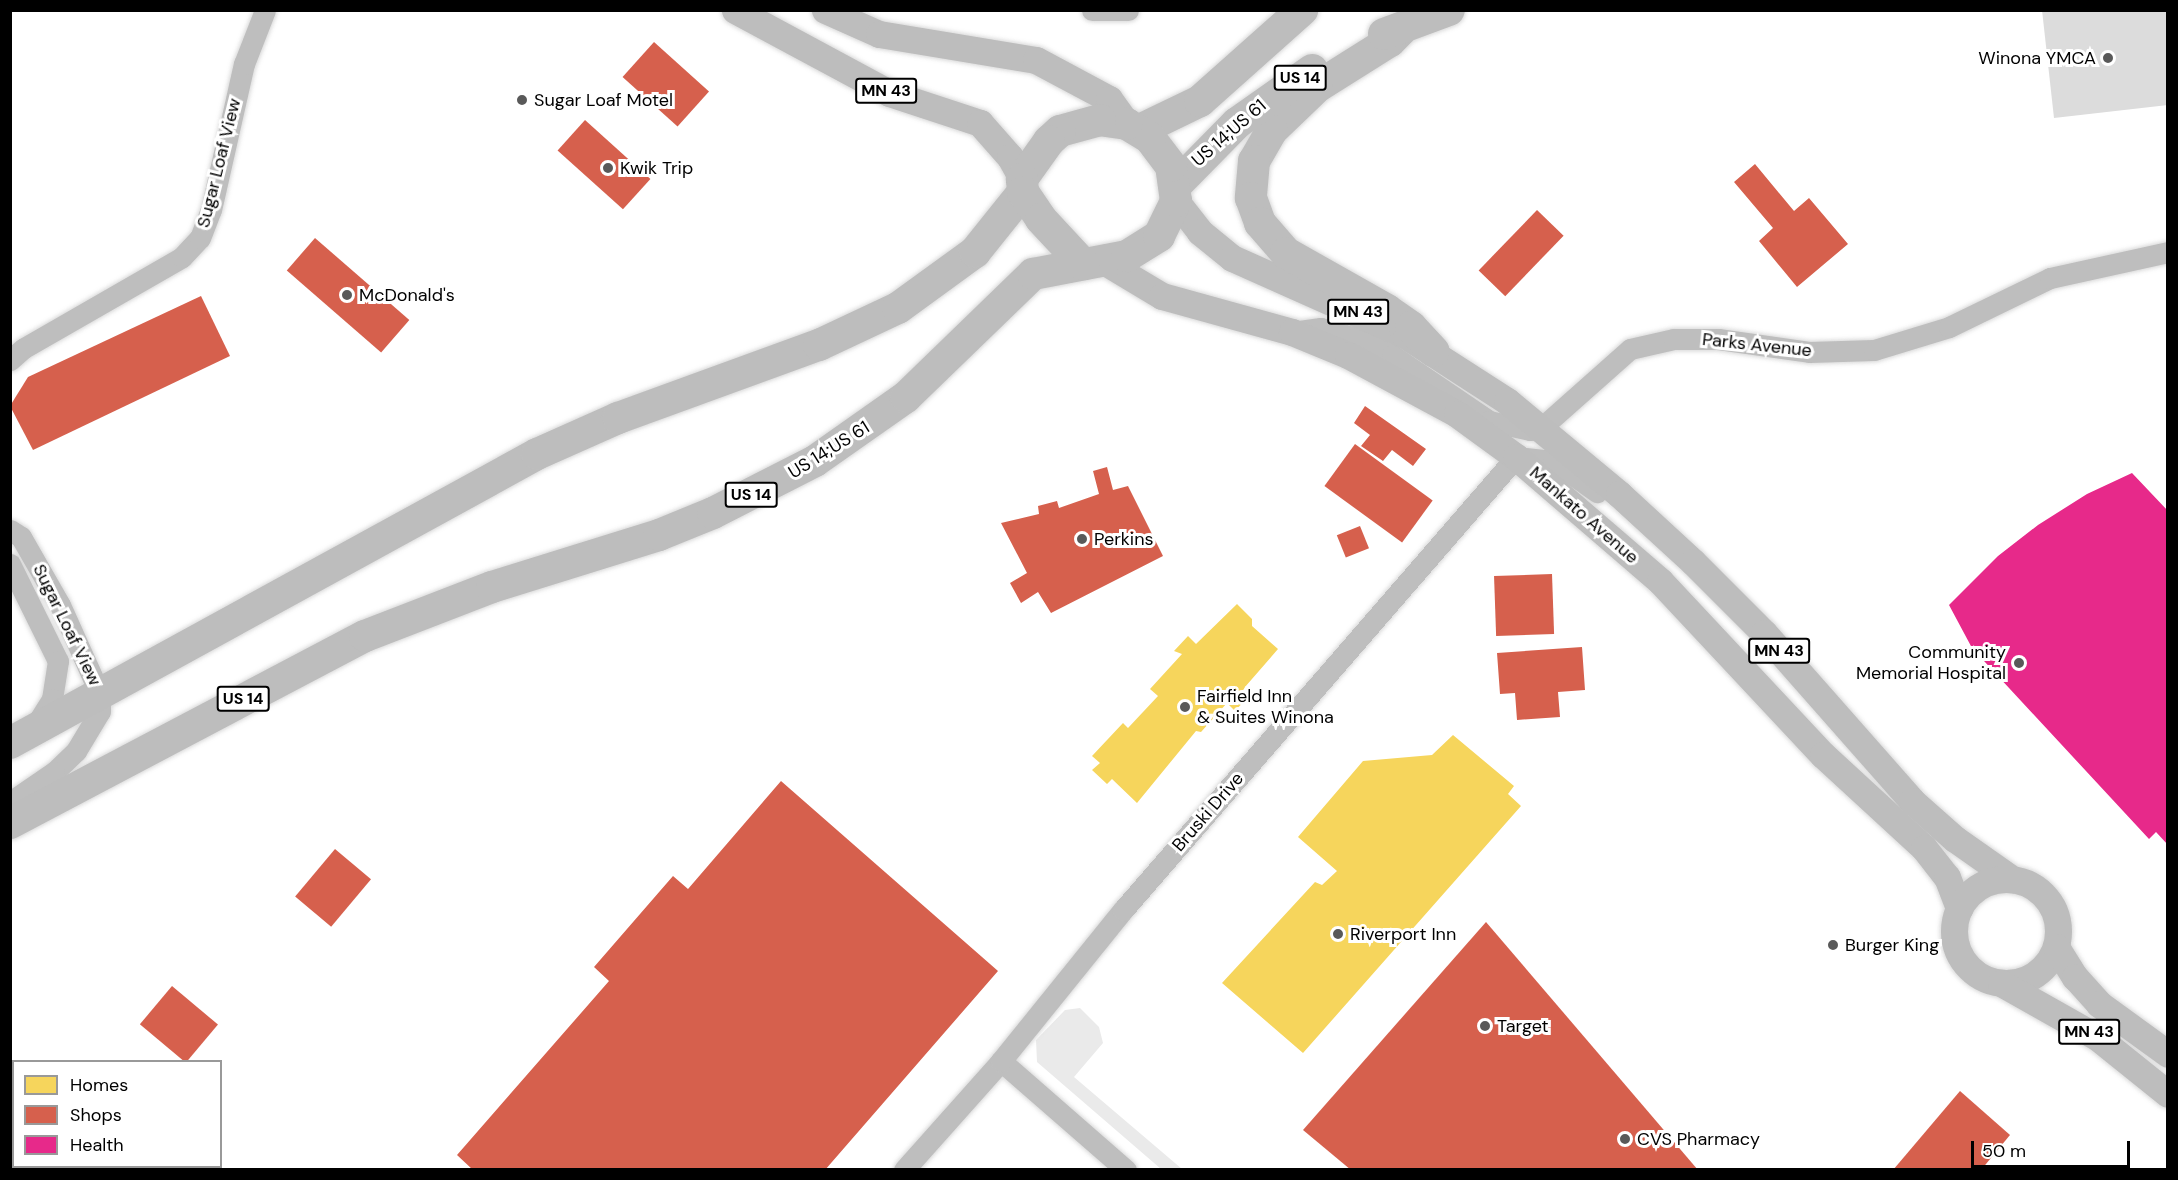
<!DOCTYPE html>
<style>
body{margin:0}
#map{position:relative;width:2178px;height:1180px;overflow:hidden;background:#fff;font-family:"DM Sans",sans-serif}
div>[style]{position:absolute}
.green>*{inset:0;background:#eaeaea}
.homes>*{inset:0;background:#f6d55c}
.shops>*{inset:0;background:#d6604d;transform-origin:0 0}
.health>*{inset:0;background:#e7298a}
.building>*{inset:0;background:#dcdcdc}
.roads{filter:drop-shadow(0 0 2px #dbdbdb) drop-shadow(0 0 2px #dbdbdb)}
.minor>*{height:21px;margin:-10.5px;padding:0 10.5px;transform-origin:10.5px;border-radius:10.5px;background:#bebebe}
.major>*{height:27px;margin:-13.5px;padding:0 13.5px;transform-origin:13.5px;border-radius:13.5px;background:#bdbdbd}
.major>.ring{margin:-13.5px;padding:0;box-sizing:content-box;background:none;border:27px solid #bdbdbd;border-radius:50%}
.highway>*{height:32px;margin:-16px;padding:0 16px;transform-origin:16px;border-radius:16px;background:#bdbdbd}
.dots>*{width:16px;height:16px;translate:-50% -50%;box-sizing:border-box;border:3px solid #fff;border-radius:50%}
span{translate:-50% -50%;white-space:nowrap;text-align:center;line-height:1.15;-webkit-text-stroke:6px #fff;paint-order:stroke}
.shield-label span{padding:2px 4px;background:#fff;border:2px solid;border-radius:4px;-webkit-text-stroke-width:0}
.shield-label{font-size:16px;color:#000;font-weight:700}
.poi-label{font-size:18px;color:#000}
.right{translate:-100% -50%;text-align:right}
.left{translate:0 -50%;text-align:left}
.street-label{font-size:18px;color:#000}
.frame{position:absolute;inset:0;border:12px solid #000;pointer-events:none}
.legend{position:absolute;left:12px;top:1060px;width:210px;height:108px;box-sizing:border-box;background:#fff;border:2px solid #999;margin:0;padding:8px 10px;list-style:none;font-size:18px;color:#000}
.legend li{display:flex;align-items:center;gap:12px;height:30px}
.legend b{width:30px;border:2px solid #999}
.scale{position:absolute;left:1971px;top:1141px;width:159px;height:27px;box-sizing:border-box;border:3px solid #000;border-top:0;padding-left:8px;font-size:18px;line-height:21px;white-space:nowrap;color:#000;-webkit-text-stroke:4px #fff;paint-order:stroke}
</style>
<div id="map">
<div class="green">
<div style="clip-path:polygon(1080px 1008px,1099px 1027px,1103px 1043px,1074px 1077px,1182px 1169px,1161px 1169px,1037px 1062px,1036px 1040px,1065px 1010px)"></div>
</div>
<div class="homes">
<div style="clip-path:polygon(1237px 604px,1252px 619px,1252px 626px,1278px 649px,1245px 687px,1242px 692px,1248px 697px,1235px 711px,1227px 703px,1201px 732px,1196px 731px,1137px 803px,1112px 779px,1107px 784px,1092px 770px,1100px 763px,1092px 756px,1123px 723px,1128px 728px,1158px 696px,1150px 689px,1182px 654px,1174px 651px,1188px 636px,1196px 644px)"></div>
<div style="clip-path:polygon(1453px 735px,1514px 786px,1508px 794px,1521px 806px,1303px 1053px,1222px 983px,1315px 882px,1322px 885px,1337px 871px,1298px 837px,1363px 761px,1432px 755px)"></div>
</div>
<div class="shops">
<div style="left:654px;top:42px;width:74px;height:47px;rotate:42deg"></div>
<div style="left:585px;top:120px;width:88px;height:41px;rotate:42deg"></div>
<div style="clip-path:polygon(1755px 164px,1794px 211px,1809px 198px,1848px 244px,1797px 287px,1759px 241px,1773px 228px,1734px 182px)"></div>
<div style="left:1537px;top:210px;width:37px;height:84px;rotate:44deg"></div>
<div style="left:315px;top:238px;width:125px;height:43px;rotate:41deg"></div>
<div style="clip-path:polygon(201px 296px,230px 356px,33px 450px,10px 406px,28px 377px)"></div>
<div style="clip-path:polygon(1365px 406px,1426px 449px,1413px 466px,1392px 450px,1383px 461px,1361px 446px,1370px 435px,1354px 423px)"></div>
<div style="left:1355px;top:444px;width:96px;height:52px;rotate:36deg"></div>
<div style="clip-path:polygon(1107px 467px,1113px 490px,1128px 486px,1163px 556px,1051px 613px,1038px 592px,1021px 603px,1010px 583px,1027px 573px,1001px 523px,1039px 514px,1038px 506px,1057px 501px,1059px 508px,1099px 494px,1093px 471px)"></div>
<div style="left:1360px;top:526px;width:24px;height:25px;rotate:68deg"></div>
<div style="left:1552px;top:574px;width:60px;height:58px;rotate:88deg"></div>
<div style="clip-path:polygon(1582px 647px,1585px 690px,1558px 692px,1560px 717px,1517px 720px,1515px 693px,1500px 694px,1497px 653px)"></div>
<div style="clip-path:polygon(781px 781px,998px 971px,825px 1170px,473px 1170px,457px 1155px,609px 981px,594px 967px,673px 876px,688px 889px)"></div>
<div style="left:335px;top:849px;width:47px;height:62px;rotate:40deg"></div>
<div style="clip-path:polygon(1486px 922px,1698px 1170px,1351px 1170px,1303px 1130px)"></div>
<div style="left:172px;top:986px;width:60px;height:50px;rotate:40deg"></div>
<div style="clip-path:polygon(1960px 1091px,2010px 1135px,1981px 1170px,1893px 1170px)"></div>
</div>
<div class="health">
<div style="clip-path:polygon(2132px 473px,2168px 511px,2168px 845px,2156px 832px,2149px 839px,1972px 648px,1949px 605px,1998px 556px,2038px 525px,2087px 494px)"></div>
</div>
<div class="building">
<div style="clip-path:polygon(2042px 10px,2168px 10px,2168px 105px,2054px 118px)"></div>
</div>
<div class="roads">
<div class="minor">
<div style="left:1092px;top:10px;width:36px"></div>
<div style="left:1292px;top:332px;width:29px;rotate:-8deg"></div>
<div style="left:1321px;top:328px;width:35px;rotate:16deg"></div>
<div style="left:1355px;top:338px;width:41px;rotate:24.7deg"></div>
<div style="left:1392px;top:355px;width:117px;rotate:34.2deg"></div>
<div style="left:1489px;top:421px;width:42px;rotate:12.4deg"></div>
<div style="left:1530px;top:430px;width:11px;rotate:-10deg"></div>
<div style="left:1541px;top:428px;width:119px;rotate:-41.6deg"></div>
<div style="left:1630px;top:349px;width:45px;rotate:-12.8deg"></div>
<div style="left:1674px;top:339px;width:44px"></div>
<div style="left:1718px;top:339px;width:92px;rotate:8.1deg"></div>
<div style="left:1809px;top:352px;width:65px;rotate:-1.8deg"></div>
<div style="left:1874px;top:350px;width:78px;rotate:-17deg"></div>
<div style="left:1949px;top:327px;width:112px;rotate:-25.9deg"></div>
<div style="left:2050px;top:278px;width:121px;rotate:-12.4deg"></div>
<div style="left:10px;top:360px;width:18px;rotate:-41deg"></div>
<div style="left:24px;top:348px;width:182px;rotate:-29.9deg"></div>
<div style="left:182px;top:257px;width:26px;rotate:-47deg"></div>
<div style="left:200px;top:238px;width:30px;rotate:-69deg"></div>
<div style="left:211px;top:210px;width:150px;rotate:-77.3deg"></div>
<div style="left:244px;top:64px;width:58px;rotate:-68.7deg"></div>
<div style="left:10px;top:530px;width:13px;rotate:32deg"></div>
<div style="left:21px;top:537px;width:78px;rotate:60.2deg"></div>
<div style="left:60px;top:605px;width:98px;rotate:65.8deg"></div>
<div style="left:100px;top:694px;width:17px;rotate:90deg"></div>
<div style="left:100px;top:711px;width:47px;rotate:121deg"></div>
<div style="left:76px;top:751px;width:30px;rotate:136deg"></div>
<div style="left:54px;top:772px;width:53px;rotate:145.7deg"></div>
<div style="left:10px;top:564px;width:108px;rotate:63.7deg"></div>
<div style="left:58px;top:661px;width:38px;rotate:99deg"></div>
<div style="left:52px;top:699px;width:32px;rotate:122deg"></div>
<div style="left:1001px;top:1061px;width:166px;rotate:41.1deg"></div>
<div style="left:904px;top:1170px;width:146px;rotate:-48.3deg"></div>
<div style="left:1001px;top:1061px;width:194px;rotate:-51.1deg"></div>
<div style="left:1123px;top:910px;width:600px;rotate:-49.06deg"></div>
<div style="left:1516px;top:457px;width:37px;rotate:6deg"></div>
<div style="left:1553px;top:461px;width:54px;rotate:35.2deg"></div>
</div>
<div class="major">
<div style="left:735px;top:10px;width:175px;rotate:28.3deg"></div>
<div style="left:889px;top:93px;width:96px;rotate:18.2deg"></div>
<div style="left:980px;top:123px;width:45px;rotate:48.6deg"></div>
<div style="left:1010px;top:157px;width:25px;rotate:61deg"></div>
<div style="left:825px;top:10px;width:59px;rotate:24deg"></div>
<div style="left:879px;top:34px;width:159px;rotate:9.4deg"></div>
<div style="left:1036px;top:60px;width:83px;rotate:28.1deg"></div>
<div style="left:1109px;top:99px;width:31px;rotate:54deg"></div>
<div style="left:1176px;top:201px;width:39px;rotate:52deg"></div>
<div style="left:1200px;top:232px;width:41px;rotate:39.1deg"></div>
<div style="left:1232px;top:258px;width:187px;rotate:24deg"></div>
<div style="left:1403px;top:334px;width:124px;rotate:32.8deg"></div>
<div style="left:1507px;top:401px;width:146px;rotate:39.7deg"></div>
<div style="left:1619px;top:494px;width:100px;rotate:42.6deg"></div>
<div style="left:1693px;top:562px;width:100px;rotate:45deg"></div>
<div style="left:1764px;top:633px;width:224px;rotate:48.6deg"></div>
<div style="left:1912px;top:801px;width:57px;rotate:41.5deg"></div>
<div style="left:1955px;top:839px;width:70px;rotate:35.1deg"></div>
<div style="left:1105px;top:262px;width:66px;rotate:30.8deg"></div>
<div style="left:1162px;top:296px;width:135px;rotate:15.5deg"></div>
<div style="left:1292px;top:332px;width:61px;rotate:22.3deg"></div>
<div style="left:1348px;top:355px;width:124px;rotate:28.4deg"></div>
<div style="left:1457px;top:414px;width:73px;rotate:36.1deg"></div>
<div style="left:1516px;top:457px;width:190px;rotate:40.7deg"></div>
<div style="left:1660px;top:581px;width:238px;rotate:46.9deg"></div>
<div style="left:1823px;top:755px;width:137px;rotate:42.6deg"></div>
<div style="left:1924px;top:848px;width:37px;rotate:52deg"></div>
<div style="left:1947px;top:877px;width:34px;rotate:69deg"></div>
<div class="ring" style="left:1954px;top:879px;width:77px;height:77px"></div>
<div style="left:2056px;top:947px;width:36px;rotate:58deg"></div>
<div style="left:2075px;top:977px;width:36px;rotate:48deg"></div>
<div style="left:2099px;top:1004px;width:85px;rotate:35.9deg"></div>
<div style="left:2001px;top:983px;width:110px;rotate:29.4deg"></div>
<div style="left:2097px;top:1037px;width:91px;rotate:38.8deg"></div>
</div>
<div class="highway">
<div style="left:1404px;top:27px;width:20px;rotate:135deg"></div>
<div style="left:1390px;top:41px;width:86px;rotate:147.8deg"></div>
<div style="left:1317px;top:87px;width:62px;rotate:136.3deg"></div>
<div style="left:1272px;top:130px;width:36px;rotate:120deg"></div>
<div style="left:1254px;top:161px;width:37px;rotate:95deg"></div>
<div style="left:1251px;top:198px;width:27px;rotate:70deg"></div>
<div style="left:1260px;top:223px;width:40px;rotate:49deg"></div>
<div style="left:1286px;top:253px;width:116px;rotate:29.4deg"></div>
<div style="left:1387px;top:310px;width:29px;rotate:35deg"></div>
<div style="left:1411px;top:327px;width:33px;rotate:47deg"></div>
<div style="left:1384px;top:34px;width:69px;rotate:-20.3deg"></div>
<div style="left:1140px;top:130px;width:67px;rotate:-25.8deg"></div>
<div style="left:1200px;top:101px;width:137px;rotate:-41.7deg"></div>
<div style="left:1176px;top:185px;width:87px;rotate:-45.5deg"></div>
<div style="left:1237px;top:123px;width:92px;rotate:-35.2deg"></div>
<div style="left:10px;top:743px;width:601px;rotate:-28.74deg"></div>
<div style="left:537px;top:454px;width:89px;rotate:-24deg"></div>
<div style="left:618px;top:418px;width:214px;rotate:-20deg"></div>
<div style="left:819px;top:345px;width:87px;rotate:-25.1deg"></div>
<div style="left:898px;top:308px;width:95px;rotate:-36deg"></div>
<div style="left:975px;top:252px;width:77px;rotate:-51.3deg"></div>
<div style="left:10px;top:823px;width:401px;rotate:-27.8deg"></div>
<div style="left:365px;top:636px;width:136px;rotate:-21.1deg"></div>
<div style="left:492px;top:587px;width:175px;rotate:-17.3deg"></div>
<div style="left:659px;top:535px;width:58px;rotate:-22.2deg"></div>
<div style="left:713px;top:513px;width:114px;rotate:-27deg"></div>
<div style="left:815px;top:461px;width:111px;rotate:-35.1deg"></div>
<div style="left:906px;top:397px;width:177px;rotate:-44.1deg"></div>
<div style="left:1033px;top:274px;width:96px;rotate:-10.8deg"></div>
<div style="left:1127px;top:256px;width:38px;rotate:-32deg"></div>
<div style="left:1159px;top:236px;width:39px;rotate:-64deg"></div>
<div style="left:1176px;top:201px;width:35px;rotate:-98deg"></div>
<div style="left:1171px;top:166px;width:35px;rotate:-127deg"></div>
<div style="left:1150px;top:138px;width:27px;rotate:-149deg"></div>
<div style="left:1127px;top:124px;width:27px;rotate:-172deg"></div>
<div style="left:1100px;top:120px;width:41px;rotate:164.6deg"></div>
<div style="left:1060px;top:131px;width:15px;rotate:138deg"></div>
<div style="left:1049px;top:141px;width:47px;rotate:125.4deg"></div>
<div style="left:1022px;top:179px;width:13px;rotate:86deg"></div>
<div style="left:1023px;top:192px;width:32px;rotate:56deg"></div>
<div style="left:1041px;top:219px;width:62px;rotate:47deg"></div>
</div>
</div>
<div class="dots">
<div style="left:2108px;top:58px;background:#595959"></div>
<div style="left:522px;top:100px;background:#595959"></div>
<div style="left:608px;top:168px;background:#595959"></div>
<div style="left:347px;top:295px;background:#595959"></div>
<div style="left:1082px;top:539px;background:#595959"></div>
<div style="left:2019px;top:663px;background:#595959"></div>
<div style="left:1185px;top:707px;background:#595959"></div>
<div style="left:1338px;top:934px;background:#595959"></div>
<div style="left:1833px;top:945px;background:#595959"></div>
<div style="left:1485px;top:1026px;background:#595959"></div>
<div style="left:1625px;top:1139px;background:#595959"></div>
</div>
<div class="shield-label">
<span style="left:1300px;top:78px">US 14</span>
<span style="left:886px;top:91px">MN 43</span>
<span style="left:1358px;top:312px">MN 43</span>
<span style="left:751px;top:495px">US 14</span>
<span style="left:1779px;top:651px">MN 43</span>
<span style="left:243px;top:699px">US 14</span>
<span style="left:2089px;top:1032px">MN 43</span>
</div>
<div class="poi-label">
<span class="right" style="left:2096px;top:58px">Winona YMCA</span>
<span class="left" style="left:534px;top:100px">Sugar Loaf Motel</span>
<span class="left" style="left:620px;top:168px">Kwik Trip</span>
<span class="left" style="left:359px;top:295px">McDonald's</span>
<span class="left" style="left:1094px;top:539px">Perkins</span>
<span class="right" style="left:2006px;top:663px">Community<br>Memorial Hospital</span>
<span class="left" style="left:1197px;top:707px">Fairfield Inn<br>&amp; Suites Winona</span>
<span class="left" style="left:1350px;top:934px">Riverport Inn</span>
<span class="left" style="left:1845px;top:945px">Burger King</span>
<span class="left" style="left:1497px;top:1026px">Target</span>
<span class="left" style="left:1637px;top:1139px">CVS Pharmacy</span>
</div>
<div class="street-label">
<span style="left:1229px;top:133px;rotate:-41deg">US 14;US 61</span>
<span style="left:219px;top:163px;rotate:-76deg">Sugar Loaf View</span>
<span style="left:1757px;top:345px;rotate:6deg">Parks Avenue</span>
<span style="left:829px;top:450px;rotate:-32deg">US 14;US 61</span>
<span style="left:1584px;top:515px;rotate:41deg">Mankato Avenue</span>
<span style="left:67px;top:625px;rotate:64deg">Sugar Loaf View</span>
<span style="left:1208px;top:812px;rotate:-49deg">Bruski Drive</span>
</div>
<div class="frame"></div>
<ul class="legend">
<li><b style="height:16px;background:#f6d55c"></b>Homes</li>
<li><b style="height:16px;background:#d6604d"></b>Shops</li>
<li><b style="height:16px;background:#e7298a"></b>Health</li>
</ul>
<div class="scale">50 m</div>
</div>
